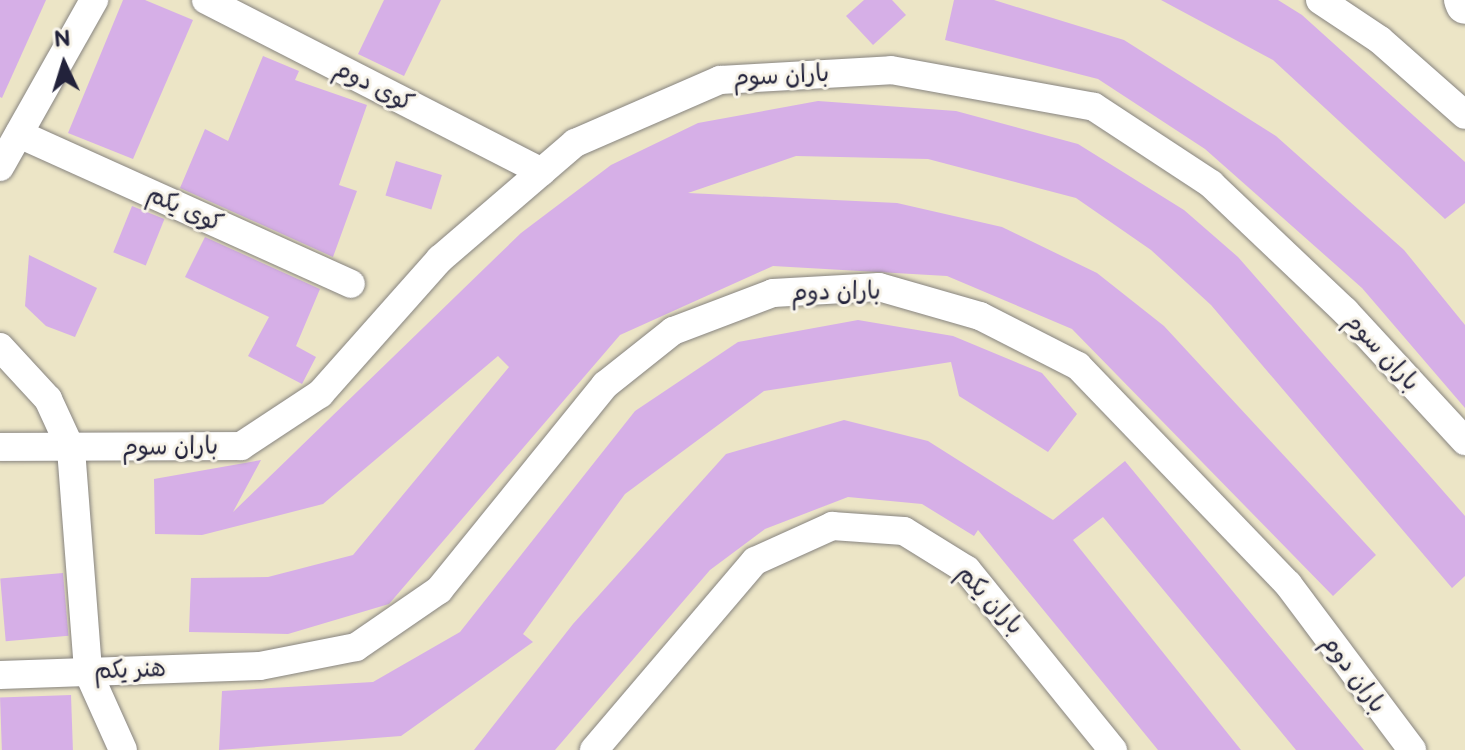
<!DOCTYPE html>
<meta charset="utf-8">
<style>
body{margin:0}
#map{position:relative;width:1465px;height:750px;overflow:hidden;background:#ece5c6;font-family:"Balsamiq Sans","Playpen Sans Arabic",sans-serif}
div>[style]{position:absolute}
.building>*{inset:0;background:#d6afe7;transform-origin:0 0}
.roads{filter:drop-shadow(0 0 2px #878480) drop-shadow(0 0 2px #878480)}
.street>*{height:28px;margin:-14px;padding:0 14px;transform-origin:14px;border-radius:14px;background:#fff}
.secondary>*{height:38px;margin:-19px;padding:0 19px;transform-origin:19px;border-radius:19px;background:#fff}
span{translate:-50% -50%;white-space:nowrap;text-align:center;line-height:1.15;-webkit-text-stroke:6px #f7f3e8;paint-order:stroke}
.street-label{font-size:24px;color:#22223b}
.north{position:absolute;left:24px;top:24px;width:80px;height:80px;-webkit-text-stroke:6px #f7f3e8;paint-order:stroke;rotate:356deg;font-size:22px;font-weight:700;line-height:32px;text-align:center;color:#22223b}
.north::after{content:'';display:block;margin:auto;width:28px;height:36px;background:#22223b;clip-path:polygon(50% 0,100% 100%,50% 72%,0 100%)}
</style>
<div id="map">
<div class="building">
<div style="clip-path:polygon(0 0,46px 0,2px 98px,0 97px)"></div>
<div style="clip-path:polygon(123px 0,145px 0,193px 20px,133px 159px,68px 133px)"></div>
<div style="clip-path:polygon(384px 0,441px 0,404px 76px,358px 54px)"></div>
<div style="clip-path:polygon(864px 0,892px 0,906px 15px,873px 45px,846px 16px)"></div>
<div style="clip-path:polygon(954px 0,994px 0,1124px 40px,1276px 136px,1404px 250px,1465px 325px,1465px 408px,1362px 288px,1205px 149px,1098px 79px,945px 40px)"></div>
<div style="clip-path:polygon(1161px 0,1278px 0,1302px 15px,1465px 162px,1465px 203px,1445px 219px,1273px 60px)"></div>
<div style="clip-path:polygon(263px 56px,299px 71px,295px 80px,367px 105px,339px 185px,357px 191px,333px 257px,180px 188px,205px 129px,228px 141px)"></div>
<div style="clip-path:polygon(818px 101px,956px 111px,1078px 144px,1184px 210px,1238px 257px,1465px 516px,1465px 576px,1452px 588px,1211px 305px,1151px 250px,1076px 198px,928px 159px,796px 156px,688px 193px,897px 203px,1002px 227px,1097px 273px,1164px 326px,1376px 555px,1333px 596px,1072px 329px,947px 276px,773px 266px,620px 335px,389px 604px,288px 634px,189px 632px,191px 578px,268px 577px,353px 555px,509px 367px,498px 356px,323px 504px,202px 535px,155px 534px,154px 479px,261px 460px,233px 512px,521px 233px,611px 165px,698px 123px)"></div>
<div style="left:396px;top:161px;width:48px;height:36px;rotate:17deg"></div>
<div style="left:132px;top:206px;width:35px;height:50px;rotate:22deg"></div>
<div style="clip-path:polygon(205px 237px,320px 289px,296px 346px,316px 357px,302px 384px,248px 356px,269px 317px,185px 277px)"></div>
<div style="clip-path:polygon(29px 255px,97px 288px,75px 337px,46px 326px,25px 306px)"></div>
<div style="clip-path:polygon(858px 320px,953px 336px,1042px 373px,1077px 414px,1048px 452px,959px 396px,951px 362px,764px 391px,625px 494px,523px 634px,533px 642px,401px 736px,219px 750px,222px 691px,373px 682px,460px 632px,635px 411px,738px 342px)"></div>
<div style="clip-path:polygon(844px 420px,928px 441px,1053px 520px,1125px 461px,1364px 750px,1296px 750px,1103px 517px,1073px 540px,1241px 750px,1158px 750px,978px 530px,974px 536px,922px 504px,848px 497px,765px 529px,710px 570px,555px 750px,474px 750px,573px 624px,726px 454px)"></div>
<div style="left:63px;top:573px;width:63px;height:63px;rotate:85deg"></div>
<div style="left:71px;top:695px;width:55px;height:71px;rotate:88deg"></div>
</div>
<div class="roads">
<div class="street">
<div style="left:206px;top:0;width:377px;rotate:27.1deg"></div>
<div style="left:1320px;top:0;width:72px;rotate:33.7deg"></div>
<div style="left:1380px;top:40px;width:113px;rotate:41.4deg"></div>
<div style="left:19px;top:134px;width:364px;rotate:24.3deg"></div>
<div style="left:0;top:167px;width:192px;rotate:-60.6deg"></div>
<div style="left:0;top:347px;width:71px;rotate:47.3deg"></div>
<div style="left:48px;top:399px;width:55px;rotate:65.3deg"></div>
<div style="left:71px;top:449px;width:224px;rotate:85.6deg"></div>
<div style="left:88px;top:672px;width:85px;rotate:65.8deg"></div>
<div style="left:0;top:447px;width:241px;rotate:-0.2deg"></div>
<div style="left:241px;top:446px;width:95px;rotate:-33.4deg"></div>
<div style="left:320px;top:394px;width:181px;rotate:-48.4deg"></div>
<div style="left:440px;top:259px;width:178px;rotate:-40.7deg"></div>
<div style="left:575px;top:143px;width:158px;rotate:-23.5deg"></div>
<div style="left:720px;top:80px;width:171px;rotate:-3.3deg"></div>
<div style="left:891px;top:70px;width:206px;rotate:10.3deg"></div>
<div style="left:1094px;top:107px;width:140px;rotate:33.3deg"></div>
<div style="left:1211px;top:184px;width:185px;rotate:43.5deg"></div>
<div style="left:1345px;top:311px;width:177px;rotate:47.3deg"></div>
<div style="left:0;top:675px;width:260px;rotate:-2deg"></div>
<div style="left:260px;top:666px;width:98px;rotate:-11.2deg"></div>
<div style="left:356px;top:647px;width:101px;rotate:-34.5deg"></div>
<div style="left:439px;top:590px;width:264px;rotate:-51deg"></div>
<div style="left:605px;top:385px;width:87px;rotate:-38.5deg"></div>
<div style="left:673px;top:331px;width:107px;rotate:-20.8deg"></div>
<div style="left:773px;top:293px;width:106px;rotate:-3.2deg"></div>
<div style="left:879px;top:287px;width:105px;rotate:16deg"></div>
<div style="left:980px;top:316px;width:110px;rotate:27deg"></div>
<div style="left:1078px;top:366px;width:303px;rotate:46.1deg"></div>
<div style="left:1288px;top:584px;width:207px;rotate:53.2deg"></div>
<div style="left:594px;top:750px;width:248px;rotate:-49.6deg"></div>
<div style="left:755px;top:561px;width:85px;rotate:-24.4deg"></div>
<div style="left:832px;top:526px;width:72px;rotate:4deg"></div>
<div style="left:904px;top:531px;width:74px;rotate:31.8deg"></div>
<div style="left:967px;top:570px;width:232px;rotate:51deg"></div>
</div>
<div class="secondary">
<div style="left:1463px;top:0;width:5px;rotate:68deg"></div>
</div>
</div>
<div class="street-label">
<span style="left:781px;top:76px;rotate:-3deg">باران سوم</span>
<span style="left:374px;top:86px;rotate:27deg">کوی دوم</span>
<span style="left:185px;top:209px;rotate:24deg">کوی یکم</span>
<span style="left:836px;top:292px;rotate:-1deg">باران دوم</span>
<span style="left:1382px;top:352px;rotate:47deg">باران سوم</span>
<span style="left:170px;top:447px;rotate:-1deg">باران سوم</span>
<span style="left:990px;top:600px;rotate:47deg">باران یکم</span>
<span style="left:130px;top:670px;rotate:-2deg">هنر یکم</span>
<span style="left:1354px;top:674px;rotate:54deg">باران دوم</span>
</div>
<div class="north">N</div>
</div>
